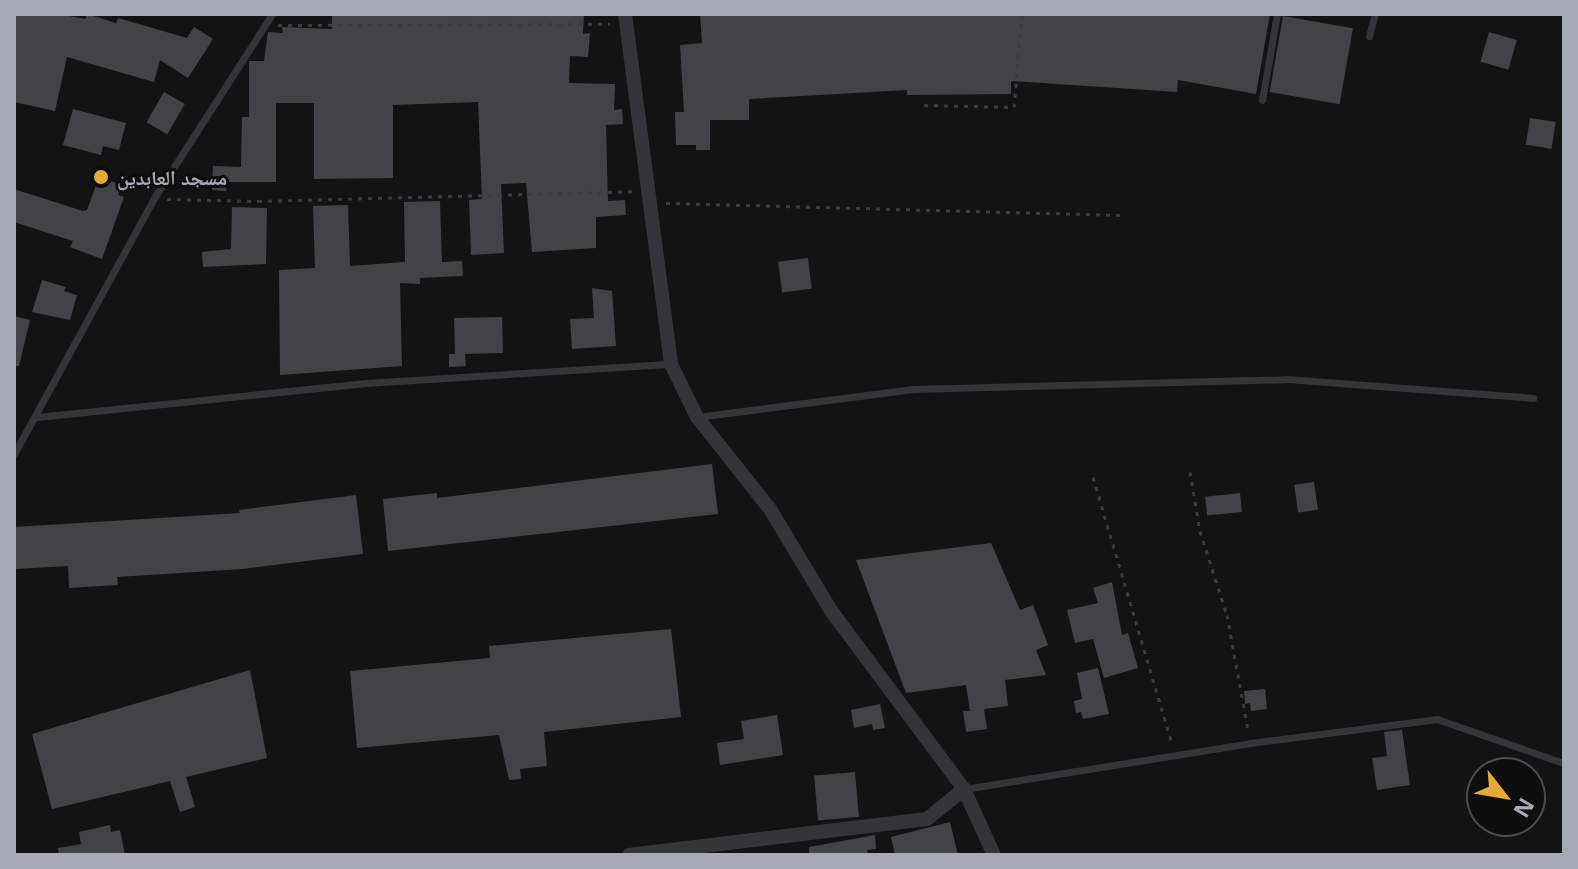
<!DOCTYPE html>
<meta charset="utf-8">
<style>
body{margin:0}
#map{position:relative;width:1578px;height:869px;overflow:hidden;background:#131314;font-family:"Noto Sans","Noto Naskh Arabic",sans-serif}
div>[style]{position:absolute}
.building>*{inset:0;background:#424347;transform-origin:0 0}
.path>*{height:3px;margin-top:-1.5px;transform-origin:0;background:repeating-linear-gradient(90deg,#3a3c40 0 4px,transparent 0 10px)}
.service>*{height:7px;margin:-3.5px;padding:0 3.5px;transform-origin:3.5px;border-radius:3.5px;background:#343539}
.minor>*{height:14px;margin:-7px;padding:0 7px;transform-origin:7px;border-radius:7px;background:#343539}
.dots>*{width:22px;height:22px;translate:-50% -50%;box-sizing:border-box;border:4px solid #0e0e0f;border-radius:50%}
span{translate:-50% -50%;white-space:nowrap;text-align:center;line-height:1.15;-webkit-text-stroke:6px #0e0e0f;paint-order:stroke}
.poi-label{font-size:20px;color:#a5aab4;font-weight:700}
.left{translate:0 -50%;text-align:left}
.frame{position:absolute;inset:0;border:16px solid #a5aab4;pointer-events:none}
.north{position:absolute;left:1466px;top:757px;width:80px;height:80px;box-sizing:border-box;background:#0e0e0f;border:2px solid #4a4c51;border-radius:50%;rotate:121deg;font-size:22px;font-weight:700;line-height:32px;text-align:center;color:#a5aab4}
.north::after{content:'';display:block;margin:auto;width:28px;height:36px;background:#e8a937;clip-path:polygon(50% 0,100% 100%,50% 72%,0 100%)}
</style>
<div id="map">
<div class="building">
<div style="clip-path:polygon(14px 14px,59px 14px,85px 19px,87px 14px,116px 23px,118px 18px,187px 38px,194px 27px,213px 39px,188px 78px,160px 60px,154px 82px,67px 57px,55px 111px,14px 102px)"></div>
<div style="clip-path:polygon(332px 14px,584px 14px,583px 34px,590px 33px,588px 57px,570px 56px,569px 83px,615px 84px,614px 110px,622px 109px,623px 124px,606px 125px,608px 201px,625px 200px,626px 215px,596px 217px,596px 248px,532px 252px,526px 183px,501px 184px,504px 253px,471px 255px,469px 200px,482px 199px,478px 102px,393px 105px,393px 178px,314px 179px,314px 103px,276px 103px,276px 182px,227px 182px,226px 191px,212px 190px,213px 166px,241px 167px,242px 117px,249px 117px,249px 61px,264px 61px,268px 32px,283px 33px,282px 27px,332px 29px)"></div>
<div style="clip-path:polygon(700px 14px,1086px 16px,1270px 14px,1256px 94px,1178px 80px,1177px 92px,1011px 81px,1011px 94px,907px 95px,907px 90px,749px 99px,749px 120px,710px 120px,710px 150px,696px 150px,696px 145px,676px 145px,675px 112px,684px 112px,680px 45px,702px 43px)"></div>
<div style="left:1283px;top:16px;width:71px;height:77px;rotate:10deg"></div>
<div style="left:1489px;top:32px;width:29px;height:31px;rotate:16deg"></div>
<div style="left:164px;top:92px;width:24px;height:35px;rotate:30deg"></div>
<div style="clip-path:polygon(73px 109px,126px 123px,119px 150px,103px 146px,101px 155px,63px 145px)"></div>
<div style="left:1530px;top:118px;width:26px;height:27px;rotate:9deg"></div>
<div style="clip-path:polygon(99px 177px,122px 185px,118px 195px,124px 197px,102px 259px,70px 247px,73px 241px,14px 222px,14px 189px,83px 211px,87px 210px)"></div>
<div style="clip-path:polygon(440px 201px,442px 262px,462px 261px,463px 276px,420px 278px,420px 284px,400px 283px,402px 366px,280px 375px,279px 270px,315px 268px,313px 206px,348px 205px,350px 266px,405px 262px,404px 202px)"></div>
<div style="clip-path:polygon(232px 207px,267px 208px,266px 264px,203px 267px,202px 252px,231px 249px)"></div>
<div style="left:808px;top:258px;width:31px;height:30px;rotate:83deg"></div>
<div style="clip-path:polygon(42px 280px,66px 287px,64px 291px,77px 295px,70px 320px,32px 312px)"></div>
<div style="clip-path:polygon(592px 288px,612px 291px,616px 346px,572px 349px,570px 319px,594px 318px)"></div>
<div style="clip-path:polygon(14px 316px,30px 320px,19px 366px,14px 366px)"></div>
<div style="clip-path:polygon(502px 317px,503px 353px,465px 354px,466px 366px,449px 367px,449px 354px,455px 354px,454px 318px)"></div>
<div style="clip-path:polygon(712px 464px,718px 514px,388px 551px,383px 499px,437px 493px,437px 498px)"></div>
<div style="left:1314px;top:482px;width:28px;height:20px;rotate:82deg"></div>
<div style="left:1240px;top:493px;width:19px;height:35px;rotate:84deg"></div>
<div style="clip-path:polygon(356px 495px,363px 554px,242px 569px,117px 577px,118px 585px,69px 588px,68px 566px,16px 569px,14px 527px,240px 513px,239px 510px)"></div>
<div style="clip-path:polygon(991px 543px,1020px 610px,1033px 605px,1048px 645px,1036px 650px,1046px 675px,1005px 680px,1008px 706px,984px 709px,987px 729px,966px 732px,963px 711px,970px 711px,966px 685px,906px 693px,856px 560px)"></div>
<div style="clip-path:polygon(1112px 582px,1122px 635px,1128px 633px,1138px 668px,1104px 678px,1093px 639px,1075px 643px,1067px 610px,1098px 603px,1093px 588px)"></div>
<div style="clip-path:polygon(671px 629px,681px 717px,544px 732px,547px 766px,520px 769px,521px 779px,509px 780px,499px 735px,357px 748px,350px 671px,490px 658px,489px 646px)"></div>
<div style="clip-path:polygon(1098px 668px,1109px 714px,1083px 719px,1081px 712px,1076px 713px,1074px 701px,1082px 699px,1077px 673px)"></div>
<div style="clip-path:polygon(250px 670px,267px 758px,186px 777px,195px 807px,180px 812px,170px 781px,52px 809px,32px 734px)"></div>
<div style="clip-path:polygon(1265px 689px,1267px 709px,1251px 711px,1250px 703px,1245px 704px,1244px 691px)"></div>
<div style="clip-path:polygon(880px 704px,885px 728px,873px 730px,872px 724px,854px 728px,851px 710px)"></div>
<div style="clip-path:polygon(777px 715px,783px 755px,720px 765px,717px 743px,744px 739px,741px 721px)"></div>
<div style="clip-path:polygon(1402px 730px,1410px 785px,1377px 790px,1372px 758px,1387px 756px,1384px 732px)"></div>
<div style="left:855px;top:772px;width:45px;height:41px;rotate:85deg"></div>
<div style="clip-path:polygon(950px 822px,958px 855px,895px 855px,891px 837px)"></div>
<div style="clip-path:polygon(110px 825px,111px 832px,120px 830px,125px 855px,59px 855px,58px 848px,81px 844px,79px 832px)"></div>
<div style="clip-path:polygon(875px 835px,876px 849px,867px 850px,868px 855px,809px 855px,809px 847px)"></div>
</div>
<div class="path">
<div style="left:278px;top:25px;width:332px;rotate:-0.2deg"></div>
<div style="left:924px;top:105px;width:90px;rotate:1.3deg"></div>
<div style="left:1014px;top:107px;width:93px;rotate:-85.1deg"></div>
<div style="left:167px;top:199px;width:91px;rotate:1.3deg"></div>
<div style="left:258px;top:201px;width:377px;rotate:-1.5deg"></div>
<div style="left:666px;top:203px;width:456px;rotate:1.5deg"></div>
<div style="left:1190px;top:472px;width:60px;rotate:80.4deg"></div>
<div style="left:1200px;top:531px;width:88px;rotate:72.2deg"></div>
<div style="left:1227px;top:615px;width:118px;rotate:79.7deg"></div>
<div style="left:1093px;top:477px;width:278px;rotate:73.5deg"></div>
</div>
<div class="service">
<div style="left:1369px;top:36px;width:23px;rotate:-75deg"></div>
<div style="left:1262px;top:100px;width:87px;rotate:-80.1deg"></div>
<div style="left:37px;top:417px;width:331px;rotate:-5.9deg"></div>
<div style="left:366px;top:383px;width:306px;rotate:-3.6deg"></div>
<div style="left:697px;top:417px;width:218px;rotate:-7.4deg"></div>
<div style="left:913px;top:389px;width:374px;rotate:-1.5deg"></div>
<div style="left:1287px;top:379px;width:247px;rotate:4.4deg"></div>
<div style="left:14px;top:454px;width:292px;rotate:-61.3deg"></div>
<div style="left:154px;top:198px;width:219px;rotate:-57.3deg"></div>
<div style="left:964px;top:789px;width:290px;rotate:-9.1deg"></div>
<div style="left:1250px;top:743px;width:189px;rotate:-7.3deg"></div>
<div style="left:1437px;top:719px;width:133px;rotate:19.2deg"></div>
</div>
<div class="minor">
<div style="left:625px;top:14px;width:353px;rotate:82.5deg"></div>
<div style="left:671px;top:364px;width:59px;rotate:63.9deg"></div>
<div style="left:697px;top:417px;width:117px;rotate:51.6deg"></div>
<div style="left:770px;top:509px;width:120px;rotate:59deg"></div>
<div style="left:832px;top:612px;width:221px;rotate:53.3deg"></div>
<div style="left:964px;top:789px;width:72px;rotate:65.6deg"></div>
<div style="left:629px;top:855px;width:300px;rotate:-6.9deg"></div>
<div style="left:927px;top:819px;width:48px;rotate:-39deg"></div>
</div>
<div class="dots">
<div style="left:101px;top:177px;background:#e8a937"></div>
</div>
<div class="poi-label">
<span class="left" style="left:117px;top:177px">مسجد العابدين</span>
</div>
<div class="frame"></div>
<div class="north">N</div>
</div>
